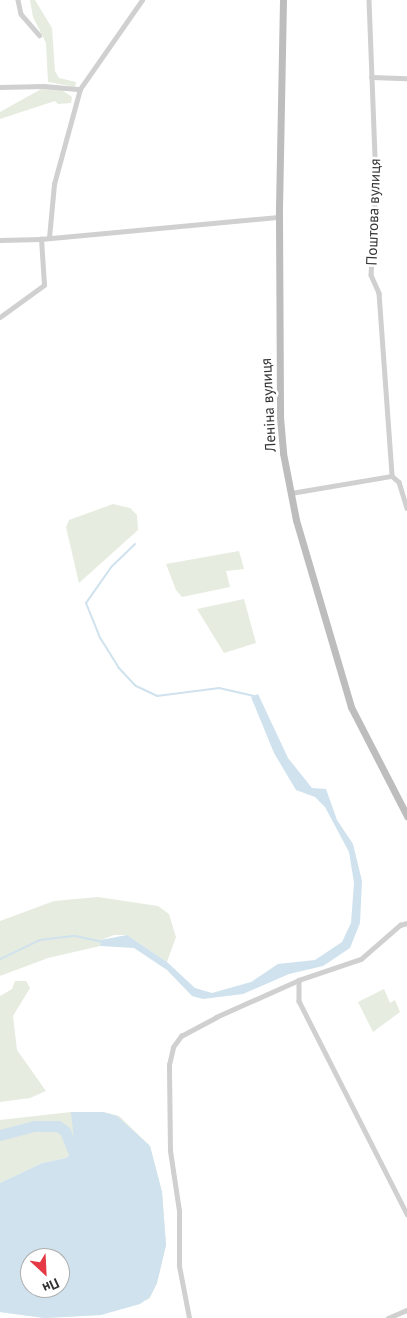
<!DOCTYPE html>
<meta charset="utf-8">
<style>
body{margin:0}
#map{position:relative;width:407px;height:1318px;overflow:hidden;background:#fff;font-family:"PT Sans",sans-serif}
div>[style]{position:absolute}
.green>*{inset:0;background:#e6ecdf}
.water>*{inset:0;background:#cfe2ee}
.stream>*{height:2px;margin:-1px;padding:0 1px;transform-origin:1px;border-radius:1px;background:#cfe2ee}
.river>*{height:11px;margin:-5.5px;padding:0 5.5px;transform-origin:5.5px;border-radius:5.5px;background:#cfe2ee}
.street>*{height:4.5px;margin:-2.25px;padding:0 2.25px;transform-origin:2.25px;border-radius:2.25px;background:#d0d0d0}
.secondary>*{height:7px;margin:-3.5px;padding:0 3.5px;transform-origin:3.5px;border-radius:3.5px;background:#bdbdbd}
span{translate:-50% -50%;white-space:nowrap;text-align:center;line-height:1.15;-webkit-text-stroke:5px #fff;paint-order:stroke}
.street-label{font-size:15px;color:#333}
.north{position:absolute;left:20px;top:1248px;width:50px;height:50px;box-sizing:border-box;background:#fff;border:1px solid #adadad;border-radius:50%;rotate:155deg;font-size:14px;font-weight:700;line-height:20px;text-align:center;color:#333}
.north::after{content:'';display:block;margin:auto;width:18px;height:22px;background:#e63946;clip-path:polygon(50% 0,100% 100%,50% 72%,0 100%)}
</style>
<div id="map">
<div class="green">
<div style="clip-path:polygon(30px 0,35px 0,52px 28px,55px 71px,59px 78px,76px 82px,75px 87px,48px 82px,46px 43px,33px 17px)"></div>
<div style="clip-path:polygon(43px 88px,62px 90px,72px 97px,71px 103px,58px 104px,55px 101px,0 119px,0 112px)"></div>
<div style="clip-path:polygon(113px 504px,130px 508px,137px 515px,138px 530px,79px 583px,66px 527px,69px 520px)"></div>
<div style="clip-path:polygon(239px 551px,244px 569px,226px 571px,230px 587px,182px 597px,176px 590px,166px 564px)"></div>
<div style="clip-path:polygon(244px 599px,256px 643px,224px 653px,197px 609px)"></div>
<div style="clip-path:polygon(98px 897px,158px 906px,169px 914px,176px 937px,167px 962px,127px 935px,114px 935px,101px 940px,100px 946px,48px 958px,0 976px,0 921px,54px 901px)"></div>
<div style="clip-path:polygon(15px 981px,26px 981px,30px 988px,13px 1016px,17px 1050px,46px 1091px,30px 1098px,0 1102px,0 996px,12px 989px)"></div>
<div style="clip-path:polygon(384px 989px,390px 1003px,395px 1000px,400px 1012px,373px 1032px,358px 1002px)"></div>
<div style="clip-path:polygon(71px 1112px,103px 1112px,119px 1116px,150px 1146px,162px 1192px,166px 1245px,157px 1283px,149px 1299px,101px 1315px,44px 1318px,0 1312px,79px 1305px,75px 1149px,66px 1158px,42px 1163px,0 1183px,0 1120px)"></div>
</div>
<div class="water">
<div style="clip-path:polygon(258px 694px,288px 758px,312px 788px,326px 789px,337px 820px,353px 844px,362px 881px,360px 923px,350px 948px,323px 966px,289px 974px,243px 994px,203px 999px,192px 996px,167px 970px,134px 948px,100px 946px,101px 940px,127px 935px,167px 962px,195px 988px,212px 993px,251px 982px,278px 964px,315px 960px,342px 942px,351px 923px,354px 883px,349px 852px,325px 807px,315px 797px,296px 790px,274px 753px,251px 697px)"></div>
<div style="clip-path:polygon(evenodd,71px 1112px,103px 1112px,117px 1116px,150px 1146px,162px 1192px,166px 1245px,157px 1283px,150px 1297px,140px 1304px,101px 1315px,45px 1318px,0 1312px,0 1183px,42px 1163px,66px 1158px,75px 1150px,71px 1112px,30px 1258px,60px 1258px,60px 1288px,30px 1288px,30px 1258px)"></div>
</div>
<div class="stream">
<div style="left:135px;top:544px;width:32px;rotate:136deg"></div>
<div style="left:112px;top:566px;width:45px;rotate:125.1deg"></div>
<div style="left:86px;top:603px;width:35px;rotate:68deg"></div>
<div style="left:99px;top:636px;width:36px;rotate:58deg"></div>
<div style="left:118px;top:667px;width:26px;rotate:47deg"></div>
<div style="left:136px;top:686px;width:23px;rotate:25deg"></div>
<div style="left:157px;top:696px;width:63px;rotate:-7.4deg"></div>
<div style="left:219px;top:688px;width:36px;rotate:13deg"></div>
<div style="left:0;top:959px;width:44px;rotate:-25.4deg"></div>
<div style="left:40px;top:940px;width:35px;rotate:-7deg"></div>
<div style="left:75px;top:936px;width:29px;rotate:12deg"></div>
</div>
<div class="river">
<div style="left:0;top:1135px;width:35px;rotate:-15deg"></div>
<div style="left:34px;top:1126px;width:24px"></div>
<div style="left:58px;top:1126px;width:9px;rotate:36deg"></div>
<div style="left:65px;top:1131px;width:31px;rotate:68deg"></div>
<div style="left:77px;top:1160px;width:4px;rotate:117deg"></div>
</div>
<div class="street">
<div style="left:18px;top:0;width:14px;rotate:78deg"></div>
<div style="left:21px;top:14px;width:28px;rotate:49deg"></div>
<div style="left:369px;top:0;width:186px;rotate:87.8deg"></div>
<div style="left:376px;top:186px;width:89px;rotate:93.2deg"></div>
<div style="left:371px;top:275px;width:20px;rotate:66deg"></div>
<div style="left:379px;top:293px;width:183px;rotate:85.9deg"></div>
<div style="left:392px;top:476px;width:9px;rotate:41deg"></div>
<div style="left:399px;top:482px;width:27px;rotate:73deg"></div>
<div style="left:371px;top:77px;width:36px;rotate:2deg"></div>
<div style="left:0;top:87px;width:44px;rotate:-1.3deg"></div>
<div style="left:44px;top:86px;width:36px;rotate:5deg"></div>
<div style="left:49px;top:238px;width:54px;rotate:-84.7deg"></div>
<div style="left:54px;top:184px;width:98px;rotate:-74.7deg"></div>
<div style="left:80px;top:89px;width:108px;rotate:-55.1deg"></div>
<div style="left:0;top:240px;width:41px;rotate:-1.4deg"></div>
<div style="left:41px;top:239px;width:239px;rotate:-5.3deg"></div>
<div style="left:0;top:317px;width:54px;rotate:-36deg"></div>
<div style="left:44px;top:285px;width:46px;rotate:-93.7deg"></div>
<div style="left:291px;top:493px;width:102px;rotate:-9.6deg"></div>
<div style="left:299px;top:980px;width:21px;rotate:90deg"></div>
<div style="left:299px;top:1001px;width:239px;rotate:63.1deg"></div>
<div style="left:189px;top:1318px;width:53px;rotate:-100.9deg"></div>
<div style="left:179px;top:1266px;width:55px;rotate:-90deg"></div>
<div style="left:179px;top:1211px;width:61px;rotate:-98.5deg"></div>
<div style="left:170px;top:1151px;width:86px;rotate:-90.7deg"></div>
<div style="left:169px;top:1065px;width:18px;rotate:-77deg"></div>
<div style="left:173px;top:1047px;width:14px;rotate:-54deg"></div>
<div style="left:181px;top:1036px;width:40px;rotate:-28deg"></div>
<div style="left:216px;top:1017px;width:91px;rotate:-24deg"></div>
<div style="left:299px;top:980px;width:65px;rotate:-18.7deg"></div>
<div style="left:361px;top:959px;width:52px;rotate:-41.1deg"></div>
<div style="left:400px;top:925px;width:7px;rotate:-16deg"></div>
<div style="left:388px;top:1318px;width:21px;rotate:-23deg"></div>
</div>
<div class="secondary">
<div style="left:283px;top:0;width:217px;rotate:91.1deg"></div>
<div style="left:279px;top:217px;width:200px;rotate:89.7deg"></div>
<div style="left:280px;top:417px;width:36px;rotate:85deg"></div>
<div style="left:283px;top:453px;width:68px;rotate:79deg"></div>
<div style="left:296px;top:520px;width:195px;rotate:73.6deg"></div>
<div style="left:351px;top:707px;width:123px;rotate:62.8deg"></div>
</div>
<div class="street-label">
<span style="left:373px;top:212px;rotate:-88deg">Поштова вулиця</span>
<span style="left:268px;top:405px;rotate:-93deg">Леніна вулиця</span>
</div>
<div class="north">Пн</div>
</div>
